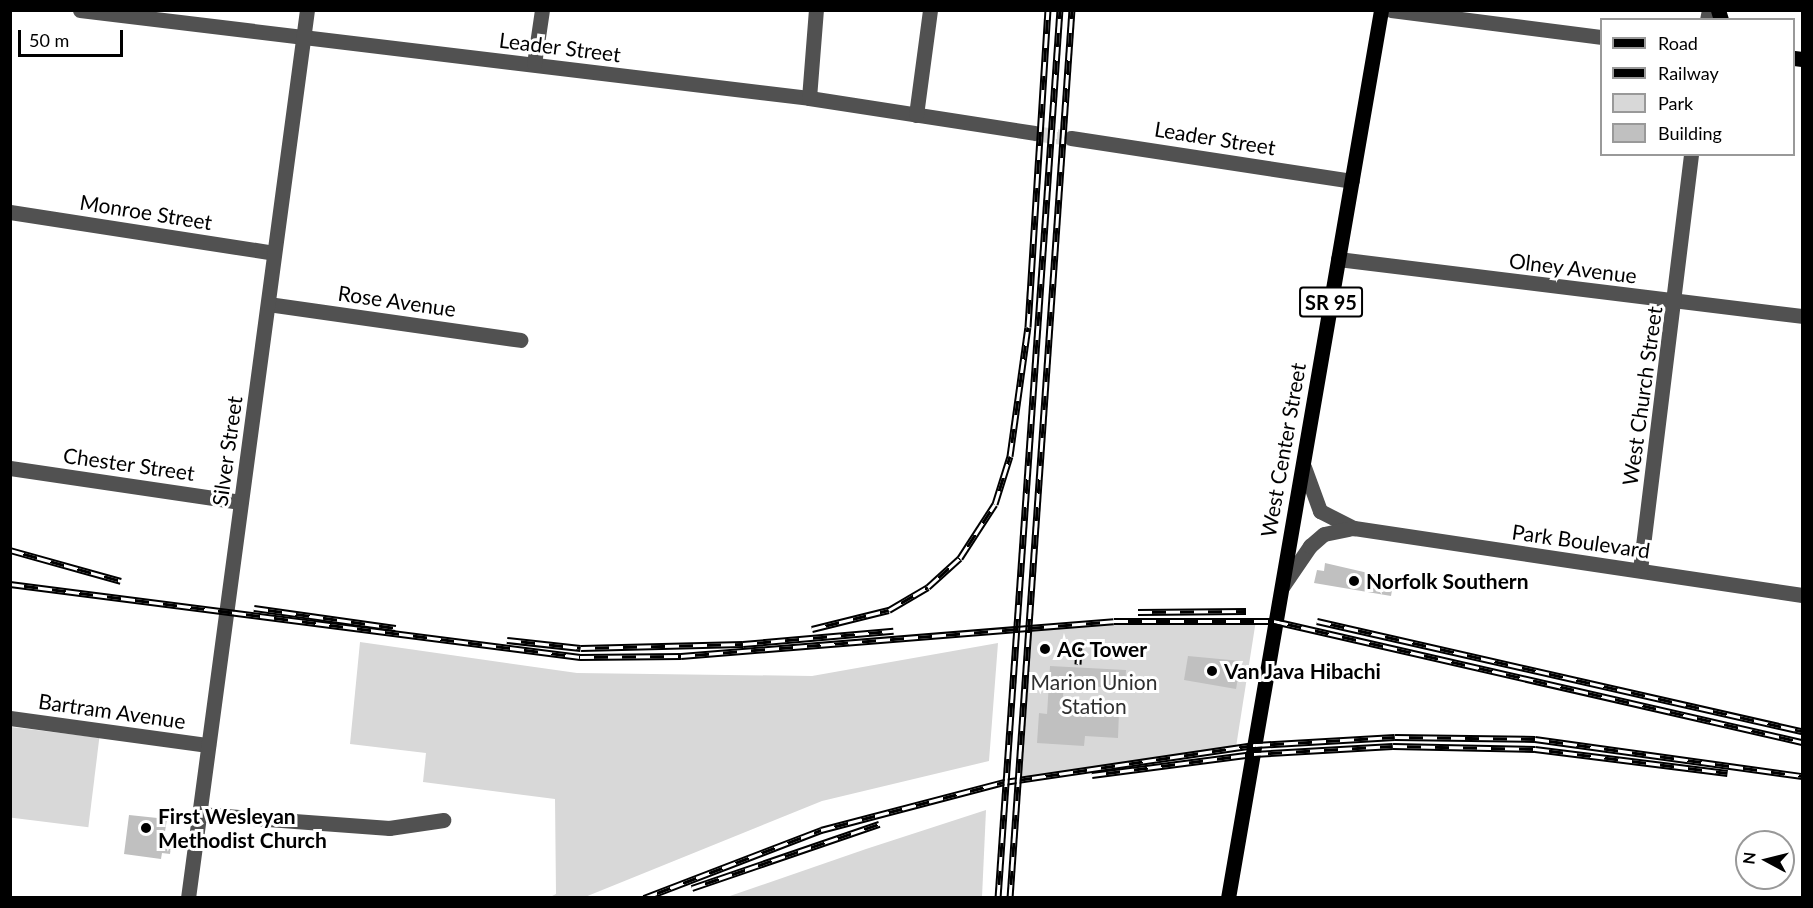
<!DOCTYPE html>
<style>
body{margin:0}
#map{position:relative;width:1813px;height:908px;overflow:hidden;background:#fff;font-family:Lato,sans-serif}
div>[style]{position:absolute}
.green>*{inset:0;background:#d8d8d8;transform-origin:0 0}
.building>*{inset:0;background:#c0c0c0}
.minor-tunnel>*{height:15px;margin-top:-7.5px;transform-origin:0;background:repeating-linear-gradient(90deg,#d9d9d9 0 15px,transparent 0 23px)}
.minor>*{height:15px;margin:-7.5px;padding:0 7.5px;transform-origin:7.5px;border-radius:7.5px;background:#515151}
.major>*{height:15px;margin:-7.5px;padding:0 7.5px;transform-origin:7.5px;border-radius:7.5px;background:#000}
.rail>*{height:7px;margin-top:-3.5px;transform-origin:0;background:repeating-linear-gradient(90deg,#fff 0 14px,#000 0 28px);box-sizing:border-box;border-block:2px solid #000}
.dots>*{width:16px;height:16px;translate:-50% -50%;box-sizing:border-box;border:3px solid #fff;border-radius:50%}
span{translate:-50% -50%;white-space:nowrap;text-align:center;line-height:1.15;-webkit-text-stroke:6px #fff;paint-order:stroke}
.shield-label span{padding:2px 4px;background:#fff;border:2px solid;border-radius:4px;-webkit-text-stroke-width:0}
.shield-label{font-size:20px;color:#000;font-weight:700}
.street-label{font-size:21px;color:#000}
.poi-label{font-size:21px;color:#000;font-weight:700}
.left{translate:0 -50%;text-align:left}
.park-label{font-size:21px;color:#2f2f2f}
.frame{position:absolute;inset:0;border:12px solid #000;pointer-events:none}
.legend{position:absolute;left:1600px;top:18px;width:195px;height:138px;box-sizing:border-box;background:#fff;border:2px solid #999;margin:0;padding:8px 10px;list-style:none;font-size:18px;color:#000}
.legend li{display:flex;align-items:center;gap:12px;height:30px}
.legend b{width:30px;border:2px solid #999}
.north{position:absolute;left:1735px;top:830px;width:60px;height:60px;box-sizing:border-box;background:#fff;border:2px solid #999;border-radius:50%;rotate:277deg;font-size:16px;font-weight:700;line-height:24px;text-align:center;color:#000}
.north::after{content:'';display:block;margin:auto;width:21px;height:27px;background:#000;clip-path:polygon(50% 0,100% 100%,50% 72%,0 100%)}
.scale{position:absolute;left:18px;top:30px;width:105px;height:27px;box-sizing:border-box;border:3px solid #000;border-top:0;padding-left:8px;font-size:18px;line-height:21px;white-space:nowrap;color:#000;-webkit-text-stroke:4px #fff;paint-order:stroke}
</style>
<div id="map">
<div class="green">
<div style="clip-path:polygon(1175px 619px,1256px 620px,1236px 747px,1017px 779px,1028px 628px)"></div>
<div style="clip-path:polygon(360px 642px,577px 673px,812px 676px,998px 643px,989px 761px,822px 801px,585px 897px,550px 897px,556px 894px,555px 799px,423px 782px,426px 753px,350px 744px)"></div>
<div style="left:11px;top:727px;width:89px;height:90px;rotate:7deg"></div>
<div style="clip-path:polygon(986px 810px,982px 897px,727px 897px,866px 849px)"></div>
</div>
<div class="building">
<div style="clip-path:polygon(1325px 563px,1394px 579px,1391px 596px,1314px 583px,1317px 570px,1324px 571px)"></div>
<div style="clip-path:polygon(1188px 656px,1241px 661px,1236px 689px,1184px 680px)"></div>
<div style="clip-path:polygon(1050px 666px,1126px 670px,1125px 689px,1064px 684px,1062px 709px,1119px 712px,1118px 738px,1085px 736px,1084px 746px,1037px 743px,1039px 713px,1047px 714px)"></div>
<div style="clip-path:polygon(129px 815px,167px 819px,164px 838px,172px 839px,170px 854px,162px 853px,161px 859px,124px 854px)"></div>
</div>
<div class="minor-tunnel">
<div style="left:1034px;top:133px;width:37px;rotate:8deg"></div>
</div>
<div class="minor">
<div style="left:80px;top:10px;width:734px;rotate:6.88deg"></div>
<div style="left:809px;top:98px;width:228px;rotate:8.8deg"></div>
<div style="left:1391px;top:10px;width:213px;rotate:7.3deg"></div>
<div style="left:1707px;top:20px;width:10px;rotate:-79deg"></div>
<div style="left:534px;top:64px;width:55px;rotate:-81.6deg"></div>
<div style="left:809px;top:98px;width:88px;rotate:-85.5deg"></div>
<div style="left:916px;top:115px;width:106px;rotate:-82.4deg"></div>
<div style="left:1071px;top:138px;width:284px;rotate:8.7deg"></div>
<div style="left:10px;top:212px;width:267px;rotate:8.8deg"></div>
<div style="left:1338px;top:259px;width:467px;rotate:7deg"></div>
<div style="left:268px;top:304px;width:255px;rotate:8.1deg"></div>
<div style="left:1304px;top:467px;width:47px;rotate:70deg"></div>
<div style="left:1320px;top:511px;width:38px;rotate:27deg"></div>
<div style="left:1354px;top:528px;width:453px;rotate:8.5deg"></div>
<div style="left:10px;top:468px;width:233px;rotate:8.4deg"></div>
<div style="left:1640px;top:570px;width:419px;rotate:-83deg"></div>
<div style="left:1282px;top:587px;width:50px;rotate:-55.7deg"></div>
<div style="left:1310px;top:546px;width:18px;rotate:-41deg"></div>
<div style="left:1324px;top:534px;width:25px;rotate:-12deg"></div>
<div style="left:10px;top:718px;width:200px;rotate:7.8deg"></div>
<div style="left:199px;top:814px;width:191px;rotate:4.2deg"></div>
<div style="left:389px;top:828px;width:55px;rotate:-8.4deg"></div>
<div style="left:188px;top:898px;width:896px;rotate:-82.37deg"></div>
</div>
<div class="major">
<div style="left:1718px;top:10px;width:10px;rotate:73deg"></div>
<div style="left:1794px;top:58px;width:8px;rotate:7deg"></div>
<div style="left:1228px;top:898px;width:901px;rotate:-80.22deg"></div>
</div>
<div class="rail">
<div style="left:10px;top:550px;width:115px;rotate:15.6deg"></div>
<div style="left:10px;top:584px;width:575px;rotate:7.3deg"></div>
<div style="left:580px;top:657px;width:101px;rotate:-0.6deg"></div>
<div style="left:681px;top:656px;width:434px;rotate:-4.6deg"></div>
<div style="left:1114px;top:621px;width:160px"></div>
<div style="left:1274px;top:621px;width:542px;rotate:12.91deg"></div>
<div style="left:254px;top:608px;width:143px;rotate:8deg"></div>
<div style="left:1138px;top:612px;width:108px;rotate:-0.5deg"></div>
<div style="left:1317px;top:621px;width:497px;rotate:12.8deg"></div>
<div style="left:812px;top:629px;width:79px;rotate:-13.9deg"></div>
<div style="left:889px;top:610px;width:45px;rotate:-30.5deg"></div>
<div style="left:928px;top:587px;width:43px;rotate:-42.2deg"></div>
<div style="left:960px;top:558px;width:64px;rotate:-57.1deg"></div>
<div style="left:995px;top:504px;width:50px;rotate:-72.6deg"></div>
<div style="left:1010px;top:456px;width:130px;rotate:-82.1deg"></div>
<div style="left:1028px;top:327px;width:318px;rotate:-86.4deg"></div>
<div style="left:507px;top:640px;width:74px;rotate:6.2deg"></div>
<div style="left:581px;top:648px;width:162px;rotate:-1.4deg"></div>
<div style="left:743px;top:644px;width:151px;rotate:-5deg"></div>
<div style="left:1078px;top:664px;width:21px;rotate:-87deg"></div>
<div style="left:1092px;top:775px;width:163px;rotate:-7.4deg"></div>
<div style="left:1254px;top:754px;width:139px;rotate:-3.3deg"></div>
<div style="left:1393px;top:746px;width:142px;rotate:1.2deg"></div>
<div style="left:1535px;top:749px;width:194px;rotate:7.1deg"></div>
<div style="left:692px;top:888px;width:198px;rotate:-18.9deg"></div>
<div style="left:644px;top:898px;width:190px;rotate:-21deg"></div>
<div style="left:821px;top:830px;width:189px;rotate:-14.7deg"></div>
<div style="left:1004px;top:782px;width:255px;rotate:-8.4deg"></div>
<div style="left:1256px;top:745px;width:139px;rotate:-3.3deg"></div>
<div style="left:1395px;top:737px;width:140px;rotate:0.8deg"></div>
<div style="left:1535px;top:739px;width:270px;rotate:7.9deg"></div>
<div style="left:998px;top:898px;width:890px;rotate:-86.01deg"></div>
<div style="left:1010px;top:898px;width:890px;rotate:-86.01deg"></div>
</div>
<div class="dots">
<div style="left:1354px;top:581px;background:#000"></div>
<div style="left:1045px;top:649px;background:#000"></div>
<div style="left:1212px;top:671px;background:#000"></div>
<div style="left:146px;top:828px;background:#000"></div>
</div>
<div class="shield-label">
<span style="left:1331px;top:302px">SR 95</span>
</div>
<div class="street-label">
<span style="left:560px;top:47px;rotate:7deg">Leader Street</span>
<span style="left:1215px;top:138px;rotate:9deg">Leader Street</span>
<span style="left:146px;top:212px;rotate:9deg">Monroe Street</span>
<span style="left:1573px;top:268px;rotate:7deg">Olney Avenue</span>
<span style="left:397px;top:301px;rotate:8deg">Rose Avenue</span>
<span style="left:1642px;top:396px;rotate:-82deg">West Church Street</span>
<span style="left:1283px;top:450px;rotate:-80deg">West Center Street</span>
<span style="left:227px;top:451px;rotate:-82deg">Silver Street</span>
<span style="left:129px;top:464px;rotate:8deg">Chester Street</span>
<span style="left:1581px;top:541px;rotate:8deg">Park Boulevard</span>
<span style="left:112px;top:711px;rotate:8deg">Bartram Avenue</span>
</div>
<div class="poi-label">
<span class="left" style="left:1366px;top:581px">Norfolk Southern</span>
<span class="left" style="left:1057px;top:649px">AC Tower</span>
<span class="left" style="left:1224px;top:671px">Van Java Hibachi</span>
<span class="left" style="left:158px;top:828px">First Wesleyan<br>Methodist Church</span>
</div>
<div class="park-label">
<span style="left:1094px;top:694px">Marion Union<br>Station</span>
</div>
<div class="frame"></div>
<ul class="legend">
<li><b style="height:8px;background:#000"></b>Road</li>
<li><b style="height:8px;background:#000"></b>Railway</li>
<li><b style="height:16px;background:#d8d8d8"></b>Park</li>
<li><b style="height:16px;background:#c0c0c0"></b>Building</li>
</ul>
<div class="north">N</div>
<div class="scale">50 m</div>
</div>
